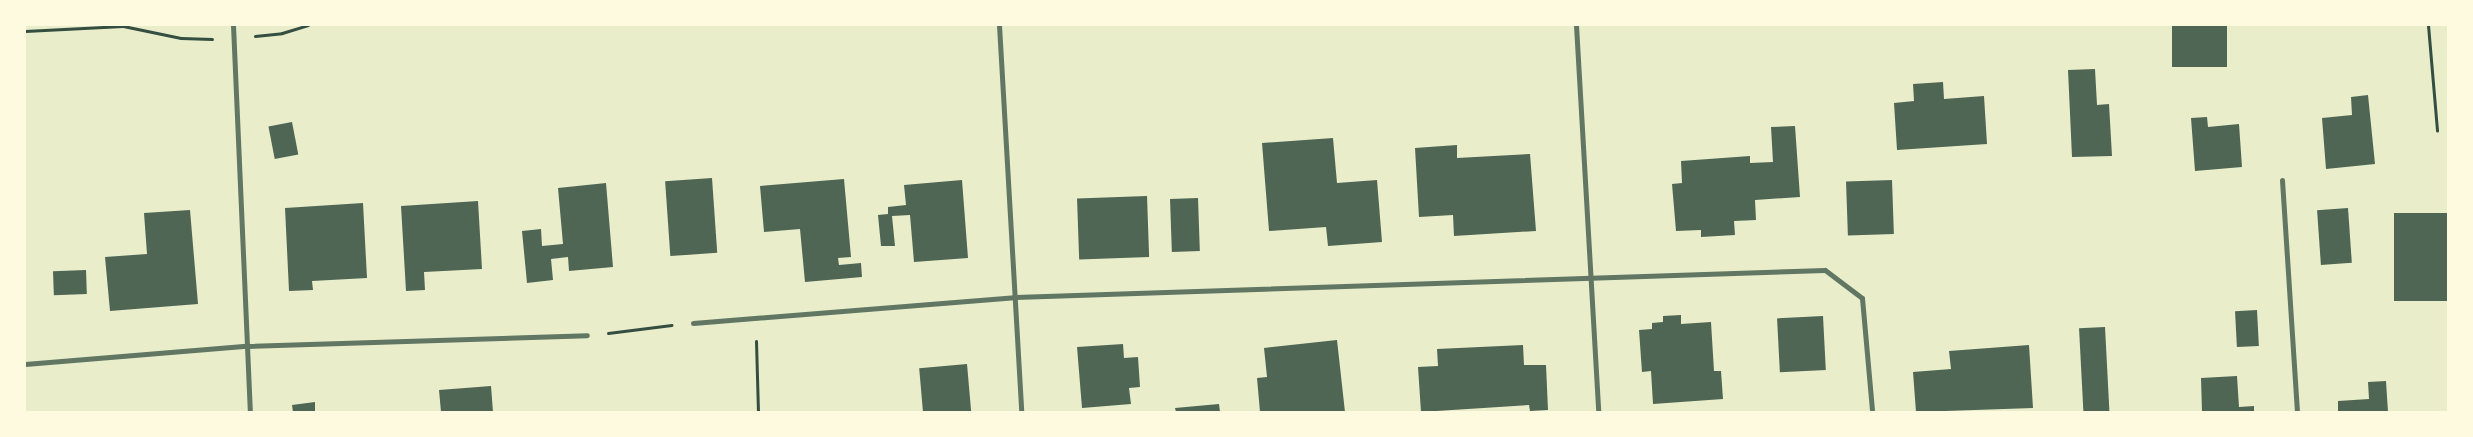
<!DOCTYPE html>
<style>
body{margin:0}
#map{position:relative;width:2473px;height:437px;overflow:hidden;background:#e9edc9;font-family:Rubik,sans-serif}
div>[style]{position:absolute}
.building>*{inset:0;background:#4f6655;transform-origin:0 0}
.path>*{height:3px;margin:-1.5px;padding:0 1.5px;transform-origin:1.5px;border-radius:1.5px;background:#344e41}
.minor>*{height:5px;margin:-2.5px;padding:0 2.5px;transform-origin:2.5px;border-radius:2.5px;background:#617663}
span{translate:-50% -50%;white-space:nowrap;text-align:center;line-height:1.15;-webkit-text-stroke:4px #fefae0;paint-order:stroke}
.frame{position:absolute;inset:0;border:26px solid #fefae0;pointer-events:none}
</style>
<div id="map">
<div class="building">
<div style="left:2172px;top:25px;width:55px;height:42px"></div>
<div style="clip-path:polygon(2095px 69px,2097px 105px,2109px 104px,2112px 156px,2072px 157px,2068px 70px)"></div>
<div style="clip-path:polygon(1943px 82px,1944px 99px,1984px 96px,1987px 144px,1897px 150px,1894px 103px,1914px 101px,1913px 84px)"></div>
<div style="clip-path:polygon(2368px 95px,2375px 164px,2326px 169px,2322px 118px,2352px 115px,2351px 97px)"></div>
<div style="clip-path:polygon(2207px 117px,2208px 127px,2239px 124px,2242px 167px,2195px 171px,2191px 118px)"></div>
<div style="left:292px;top:122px;width:33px;height:24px;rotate:79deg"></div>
<div style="clip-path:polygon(1795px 126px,1800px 197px,1755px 200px,1756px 220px,1734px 221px,1735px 235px,1701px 237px,1701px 230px,1676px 231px,1672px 184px,1682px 183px,1681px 161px,1750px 156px,1750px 163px,1773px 162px,1771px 127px)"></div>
<div style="clip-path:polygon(1333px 138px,1337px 183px,1377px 180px,1382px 242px,1328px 246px,1326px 227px,1269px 231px,1262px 143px)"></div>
<div style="clip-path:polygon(1457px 145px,1457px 158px,1530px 154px,1536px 231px,1454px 236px,1453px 215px,1419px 217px,1415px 148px)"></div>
<div style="left:712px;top:178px;width:75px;height:47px;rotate:86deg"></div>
<div style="clip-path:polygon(844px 179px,851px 257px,838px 258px,839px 265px,861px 263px,862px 277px,805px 282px,800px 229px,764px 232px,760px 186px)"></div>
<div style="clip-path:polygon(962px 180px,968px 258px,914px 262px,910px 215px,892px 216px,895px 246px,881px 246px,878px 215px,888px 214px,888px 207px,906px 205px,904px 185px)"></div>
<div style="left:1892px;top:180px;width:54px;height:46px;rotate:88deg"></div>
<div style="clip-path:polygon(606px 183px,613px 267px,569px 271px,568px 257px,551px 259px,553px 280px,527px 283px,522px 231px,541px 229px,542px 246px,563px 244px,558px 188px)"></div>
<div style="left:1147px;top:196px;width:61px;height:70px;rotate:88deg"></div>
<div style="left:1198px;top:198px;width:53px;height:28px;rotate:88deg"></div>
<div style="clip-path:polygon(478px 201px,482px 269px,424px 272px,425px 290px,406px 291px,401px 206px)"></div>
<div style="clip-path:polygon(363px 203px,367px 278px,312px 281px,313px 290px,289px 291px,285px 208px)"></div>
<div style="left:2348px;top:208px;width:55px;height:31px;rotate:86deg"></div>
<div style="clip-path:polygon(190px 210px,198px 304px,110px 311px,105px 257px,147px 254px,144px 213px)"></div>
<div style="left:2448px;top:213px;width:88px;height:54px;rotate:90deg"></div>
<div style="left:86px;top:270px;width:24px;height:33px;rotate:88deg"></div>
<div style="left:2257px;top:310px;width:36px;height:22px;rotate:87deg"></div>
<div style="clip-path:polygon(1681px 315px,1681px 324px,1711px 322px,1714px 371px,1721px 371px,1723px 399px,1653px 404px,1651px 371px,1642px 372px,1639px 330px,1652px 329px,1652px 323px,1663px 322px,1663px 316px)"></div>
<div style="left:1823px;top:316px;width:54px;height:46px;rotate:87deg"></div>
<div style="left:2105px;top:327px;width:85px;height:26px;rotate:87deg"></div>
<div style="clip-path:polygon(1337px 340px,1345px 412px,1260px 412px,1257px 378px,1267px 377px,1264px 348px)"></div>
<div style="clip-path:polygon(1123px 344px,1124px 358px,1138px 357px,1140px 387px,1129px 388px,1131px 404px,1082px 408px,1077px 347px)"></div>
<div style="clip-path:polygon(1523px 345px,1524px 365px,1546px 365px,1548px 410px,1530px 411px,1529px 405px,1421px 412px,1418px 367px,1438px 366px,1437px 349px)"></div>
<div style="clip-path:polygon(2029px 345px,2033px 408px,1916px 412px,1913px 372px,1951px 369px,1949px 351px)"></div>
<div style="left:967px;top:364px;width:48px;height:48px;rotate:85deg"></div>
<div style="clip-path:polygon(2237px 376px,2239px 407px,2254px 406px,2254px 412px,2202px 412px,2201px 378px)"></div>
<div style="clip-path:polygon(2386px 381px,2388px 412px,2338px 412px,2338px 401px,2369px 399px,2368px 382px)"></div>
<div style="clip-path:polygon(491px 386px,493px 412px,441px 412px,439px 390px)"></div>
<div style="clip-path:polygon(315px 402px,315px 412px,293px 412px,292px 405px)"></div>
<div style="clip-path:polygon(1219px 404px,1220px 412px,1176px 412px,1175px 408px)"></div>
</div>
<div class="path">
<div style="left:2428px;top:25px;width:106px;rotate:85.1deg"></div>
<div style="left:25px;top:31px;width:98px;rotate:-2.9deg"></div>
<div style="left:123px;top:26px;width:59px;rotate:11.7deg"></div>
<div style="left:181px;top:38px;width:31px;rotate:2deg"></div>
<div style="left:255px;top:36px;width:27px;rotate:-6deg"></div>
<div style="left:282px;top:33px;width:27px;rotate:-17deg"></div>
<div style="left:608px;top:333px;width:64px;rotate:-7.2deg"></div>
<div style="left:756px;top:341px;width:71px;rotate:88.4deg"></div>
</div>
<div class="minor">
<div style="left:233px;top:25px;width:387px;rotate:87.5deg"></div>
<div style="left:999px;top:25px;width:388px;rotate:86.7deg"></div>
<div style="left:1576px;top:25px;width:388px;rotate:86.7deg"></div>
<div style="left:2282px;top:180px;width:232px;rotate:86.3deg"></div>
<div style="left:693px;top:323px;width:322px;rotate:-4.6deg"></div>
<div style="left:1014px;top:297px;width:811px;rotate:-1.91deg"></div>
<div style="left:1825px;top:270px;width:46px;rotate:37.1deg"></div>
<div style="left:1862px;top:298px;width:112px;rotate:84.9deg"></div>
<div style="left:25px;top:364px;width:222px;rotate:-4.7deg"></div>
<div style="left:246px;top:346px;width:341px;rotate:-1.8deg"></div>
</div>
<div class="frame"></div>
</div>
